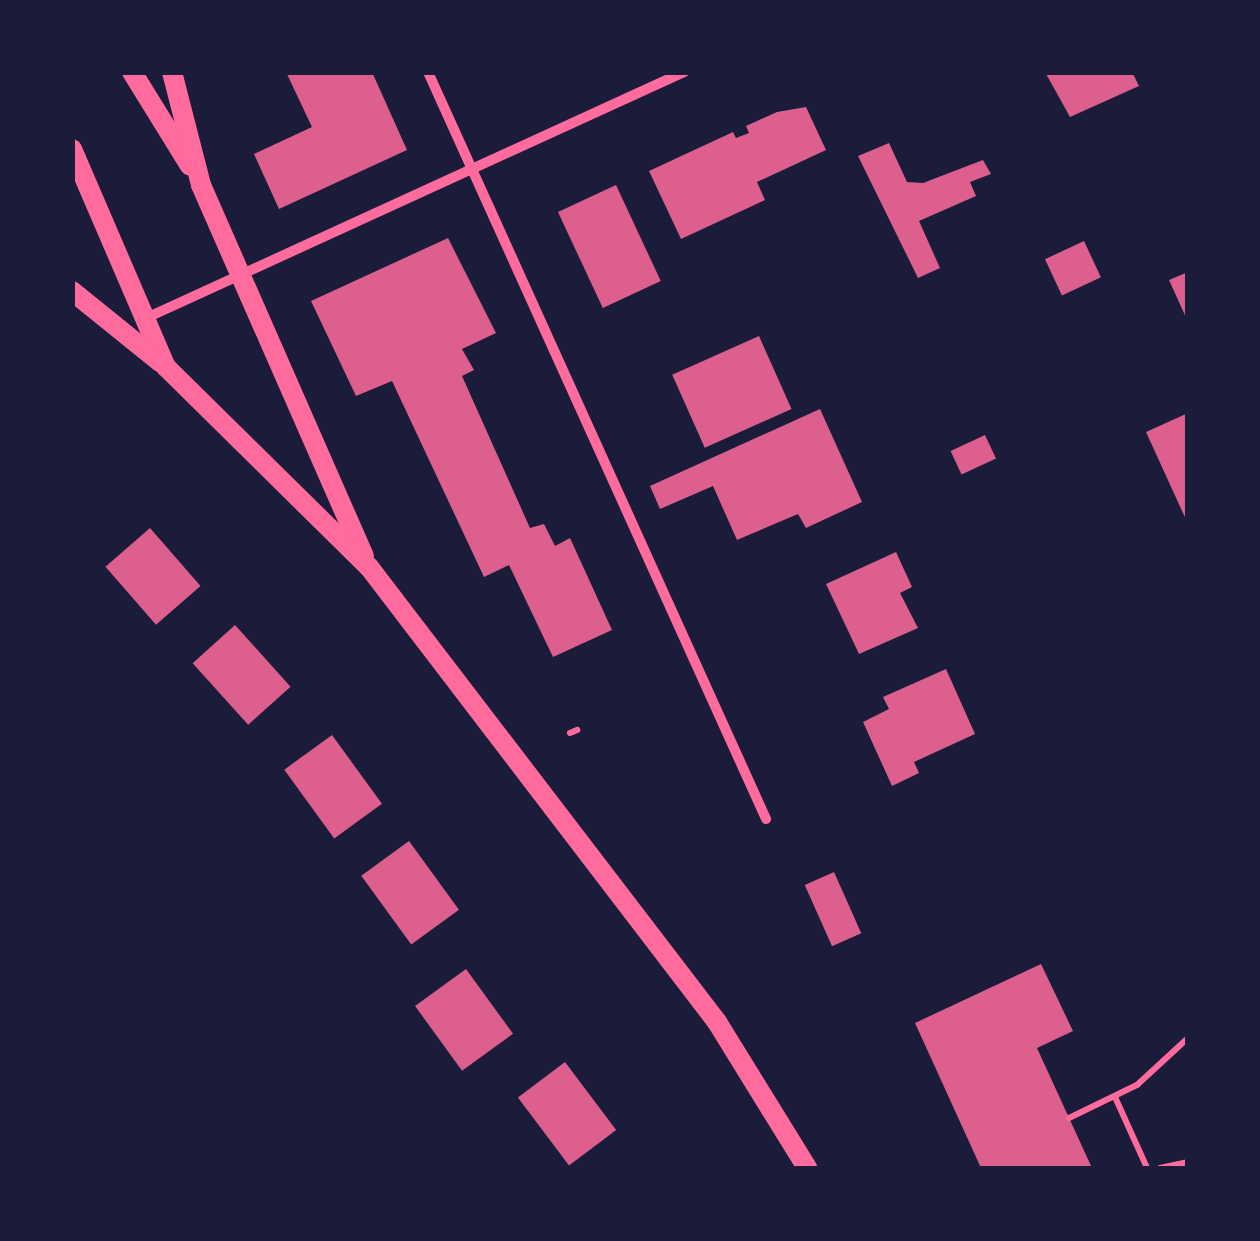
<!DOCTYPE html>
<style>
body{margin:0}
#map{position:relative;width:1260px;height:1241px;overflow:hidden;background:#1b1b3a;font-family:Quicksand,sans-serif}
div>[style]{position:absolute}
.building>*{inset:0;background:#dd5f8e;transform-origin:0 0}
.path>*{height:6px;margin:-3px;padding:0 3px;transform-origin:3px;border-radius:3px;background:#ff6b9d}
.minor>*{height:10px;margin:-5px;padding:0 5px;transform-origin:5px;border-radius:5px;background:#ff6b9d}
.secondary>*{height:20px;margin:-10px;padding:0 10px;transform-origin:10px;border-radius:10px;background:#ff6b9d}
span{translate:-50% -50%;white-space:nowrap;text-align:center;line-height:1.15;-webkit-text-stroke:8px #1b1b3a;paint-order:stroke}
.frame{position:absolute;inset:0;border:75px solid #1b1b3a;pointer-events:none}
</style>
<div id="map">
<div class="building">
<div style="clip-path:polygon(286px 72px,372px 72px,407px 150px,279px 209px,254px 154px,312px 127px)"></div>
<div style="clip-path:polygon(1045px 72px,1132px 72px,1139px 86px,1070px 117px)"></div>
<div style="clip-path:polygon(806px 107px,826px 150px,757px 182px,765px 200px,681px 239px,649px 171px,733px 132px,736px 138px,749px 133px,746px 126px,777px 112px)"></div>
<div style="clip-path:polygon(889px 143px,907px 182px,923px 183px,983px 160px,991px 174px,970px 182px,976px 196px,919px 221px,940px 268px,918px 278px,858px 156px)"></div>
<div style="left:616px;top:185px;width:106px;height:64px;rotate:65deg"></div>
<div style="clip-path:polygon(448px 238px,496px 333px,462px 349px,474px 370px,462px 376px,530px 528px,544px 524px,555px 546px,570px 538px,612px 630px,553px 657px,509px 565px,484px 577px,392px 381px,356px 396px,311px 301px)"></div>
<div style="left:1084px;top:241px;width:40px;height:43px;rotate:65deg"></div>
<div style="clip-path:polygon(1188px 272px,1188px 322px,1169px 280px)"></div>
<div style="left:759px;top:336px;width:80px;height:95px;rotate:66deg"></div>
<div style="clip-path:polygon(820px 409px,862px 502px,806px 528px,798px 514px,737px 540px,713px 486px,660px 509px,650px 486px)"></div>
<div style="clip-path:polygon(1188px 413px,1188px 524px,1146px 432px)"></div>
<div style="left:985px;top:435px;width:26px;height:38px;rotate:65deg"></div>
<div style="left:150px;top:528px;width:77px;height:59px;rotate:49deg"></div>
<div style="clip-path:polygon(896px 552px,912px 587px,900px 593px,918px 628px,859px 654px,826px 584px)"></div>
<div style="left:235px;top:625px;width:83px;height:57px;rotate:48deg"></div>
<div style="clip-path:polygon(946px 669px,975px 734px,914px 762px,919px 773px,892px 786px,863px 722px,889px 709px,883px 697px)"></div>
<div style="left:332px;top:735px;width:85px;height:59px;rotate:54deg"></div>
<div style="left:409px;top:841px;width:85px;height:59px;rotate:54deg"></div>
<div style="left:834px;top:872px;width:67px;height:32px;rotate:66deg"></div>
<div style="clip-path:polygon(1041px 964px,1073px 1031px,1037px 1048px,1092px 1168px,981px 1168px,915px 1023px)"></div>
<div style="left:466px;top:969px;width:80px;height:63px;rotate:54deg"></div>
<div style="left:565px;top:1062px;width:85px;height:59px;rotate:53deg"></div>
</div>
<div class="path">
<div style="left:570px;top:733px;width:8px;rotate:-23deg"></div>
<div style="left:1115px;top:1097px;width:78px;rotate:65.7deg"></div>
<div style="left:1069px;top:1118px;width:76px;rotate:-25.9deg"></div>
<div style="left:1137px;top:1085px;width:69px;rotate:-42.7deg"></div>
<div style="left:1160px;top:1168px;width:29px;rotate:-12deg"></div>
</div>
<div class="minor">
<div style="left:428px;top:72px;width:820px;rotate:65.65deg"></div>
<div style="left:144px;top:319px;width:594px;rotate:-24.58deg"></div>
</div>
<div class="secondary">
<div style="left:132px;top:72px;width:110px;rotate:58.3deg"></div>
<div style="left:172px;top:72px;width:117px;rotate:75.6deg"></div>
<div style="left:201px;top:185px;width:405px;rotate:66.3deg"></div>
<div style="left:72px;top:149px;width:237px;rotate:66.7deg"></div>
<div style="left:166px;top:367px;width:285px;rotate:44.6deg"></div>
<div style="left:369px;top:567px;width:573px;rotate:52.59deg"></div>
<div style="left:717px;top:1022px;width:172px;rotate:58.3deg"></div>
<div style="left:72px;top:291px;width:113px;rotate:38.9deg"></div>
</div>
<div class="frame"></div>
</div>
